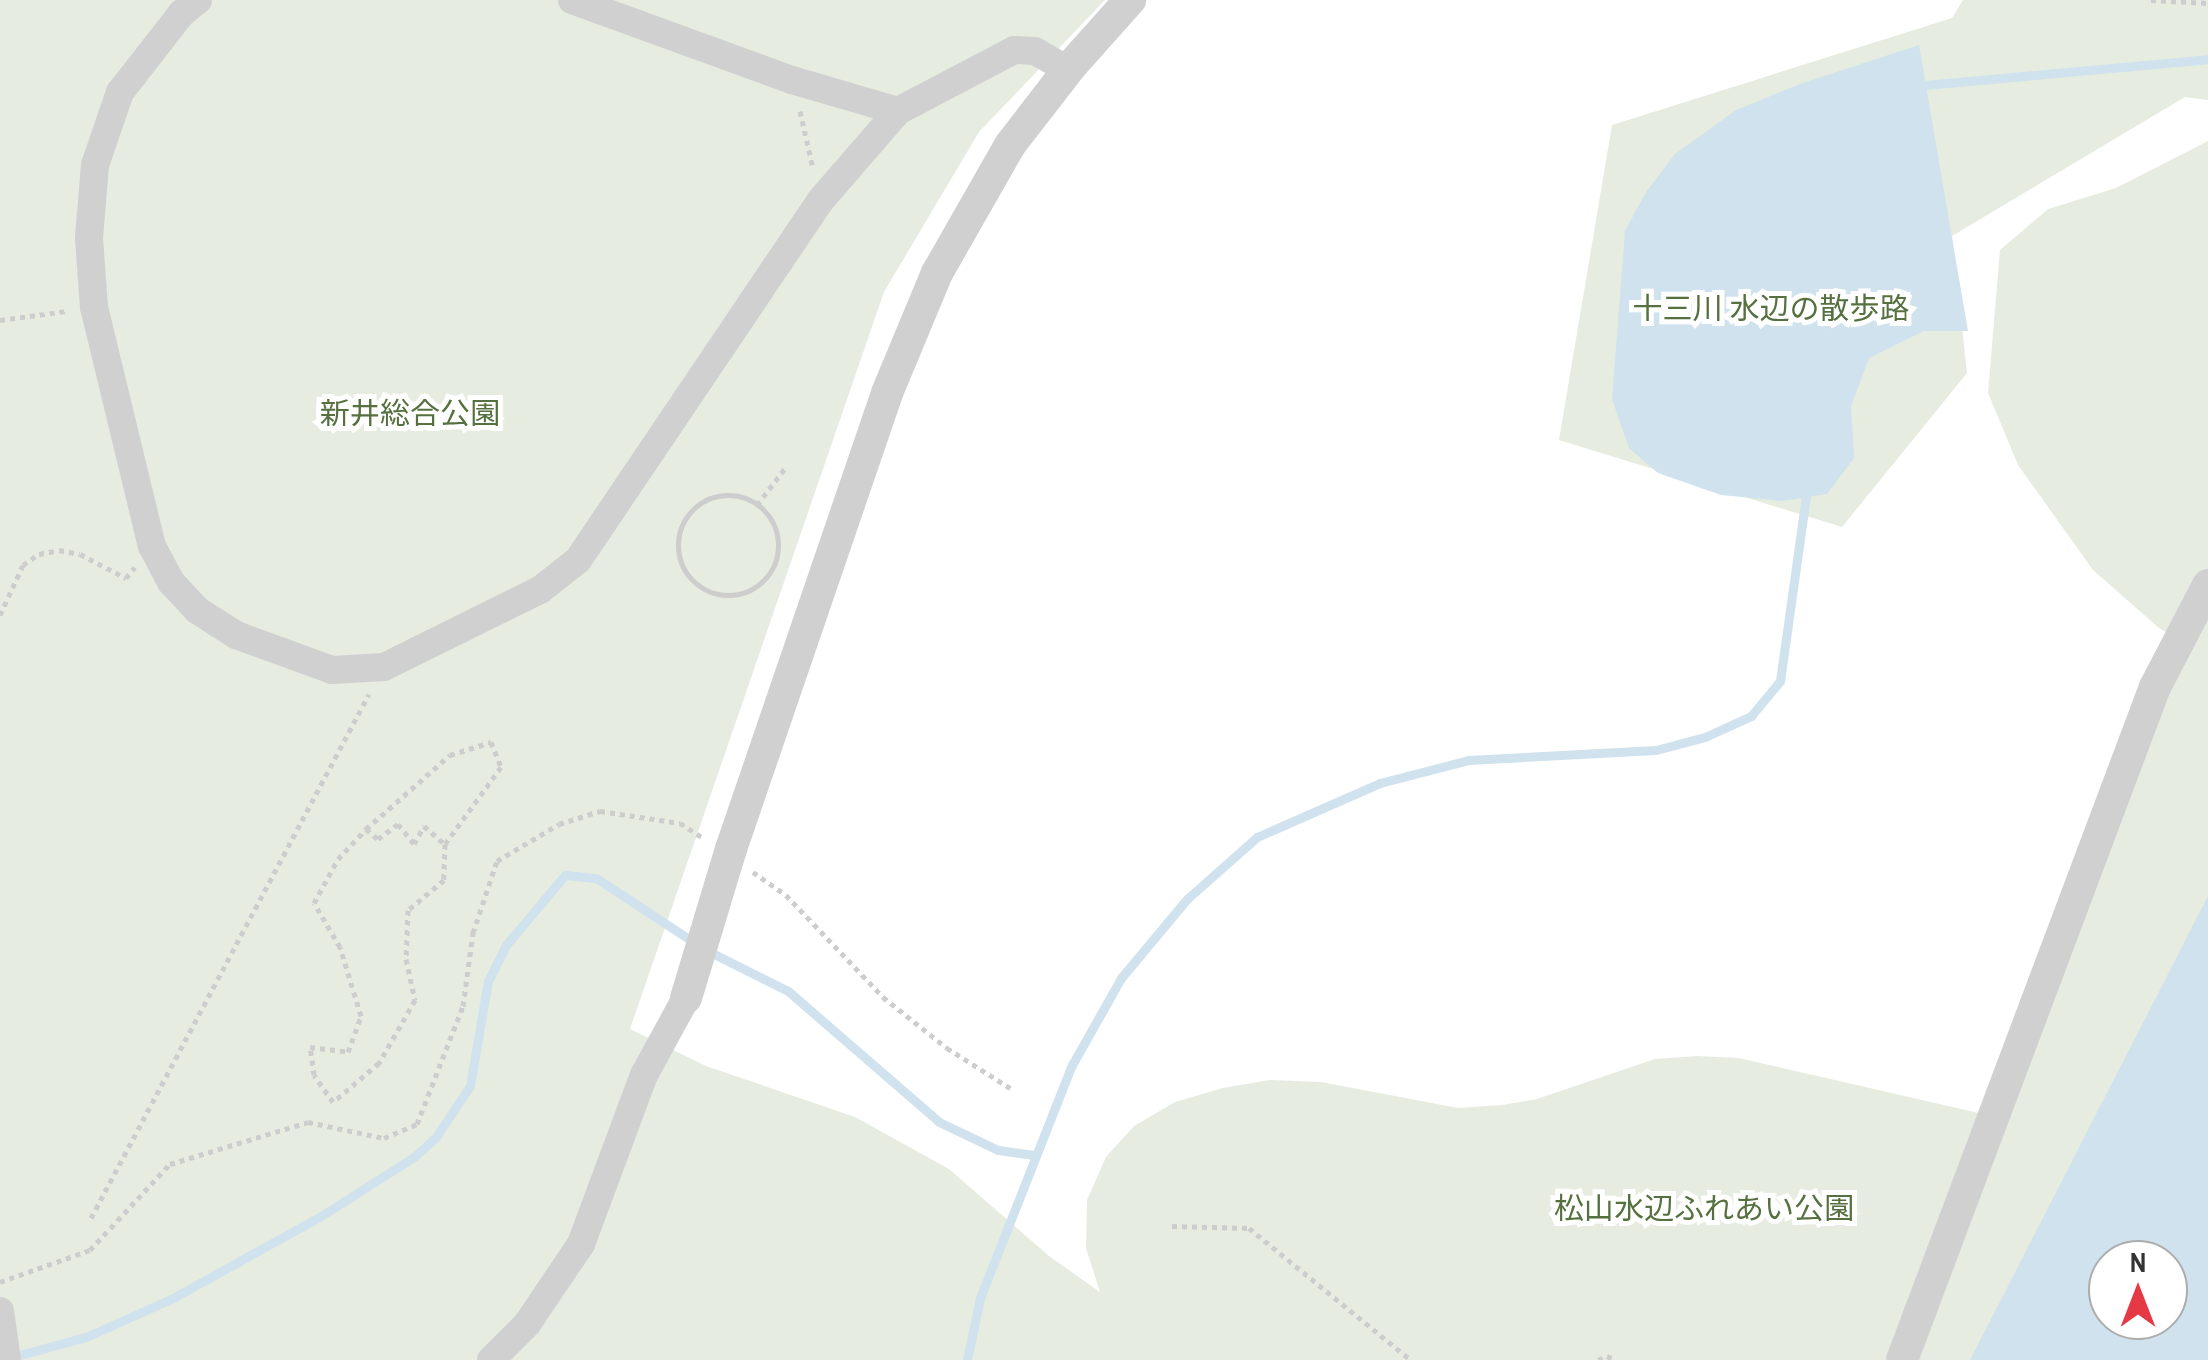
<!DOCTYPE html>
<meta charset="utf-8">
<style>
body{margin:0}
#map{position:relative;width:2208px;height:1360px;overflow:hidden;background:#fff;font-family:"Archivo Narrow","Noto Sans JP",sans-serif}
div>[style]{position:absolute}
.green>*{inset:0;background:#e6ecdf}
.water>*{inset:0;background:#cfe2ee}
.stream>*{height:9px;margin:-4.5px;padding:0 4.5px;transform-origin:4.5px;border-radius:4.5px;background:#cfe2ee}
.path>*{height:5px;margin-top:-2.5px;transform-origin:0;background:repeating-linear-gradient(90deg,#cdcdcd 0 5px,transparent 0 10px)}
.path>.ring{margin:-2.5px;padding:0;box-sizing:content-box;background:none;border:5px solid #cdcdcd;border-radius:50%}
.minor>*{height:28px;margin:-14px;padding:0 14px;transform-origin:14px;border-radius:14px;background:#d0d0d0}
.tertiary>*{height:32px;margin:-16px;padding:0 16px;transform-origin:16px;border-radius:16px;background:#d0d0d0}
.tertiary-bridge>*{height:32px;margin:-16px;padding:0 16px;transform-origin:16px;border-radius:16px;background:#d0d0d0}
span{translate:-50% -50%;white-space:nowrap;text-align:center;line-height:1.15;-webkit-text-stroke:10px #fff;paint-order:stroke}
.park-label{font-size:30px;color:#56703f}
.north{position:absolute;left:2088px;top:1240px;width:100px;height:100px;box-sizing:border-box;background:#fff;border:2px solid #adadad;border-radius:50%;rotate:0deg;font-size:28px;font-weight:700;line-height:40px;text-align:center;color:#333}
.north::after{content:'';display:block;margin:auto;width:35px;height:45px;background:#e63946;clip-path:polygon(50% 0,100% 100%,50% 72%,0 100%)}
</style>
<div id="map">
<div class="green">
<div style="clip-path:polygon(evenodd,0 0,1105px 0,979px 132px,884px 292px,630px 1029px,706px 1066px,855px 1117px,949px 1169px,1049px 1256px,1100px 1292px,1086px 1248px,1087px 1200px,1106px 1157px,1134px 1126px,1175px 1102px,1223px 1088px,1270px 1080px,1321px 1082px,1458px 1108px,1502px 1105px,1537px 1099px,1655px 1059px,1697px 1056px,1739px 1058px,1996px 1117px,2180px 640px,2159px 628px,2093px 570px,2018px 465px,1988px 393px,2000px 250px,2048px 209px,2116px 188px,2208px 141px,2208px 1360px,0 1360px,0 0,2108px 1260px,2168px 1260px,2168px 1320px,2108px 1320px,2108px 1260px)"></div>
<div style="clip-path:polygon(1963px 0,2208px 0,2208px 100px,2185px 97px,1952px 236px,1967px 373px,1842px 527px,1559px 440px,1612px 125px,1952px 18px)"></div>
</div>
<div class="water">
<div style="clip-path:polygon(1919px 45px,1968px 331px,1924px 331px,1869px 358px,1851px 406px,1854px 458px,1827px 494px,1782px 501px,1721px 495px,1658px 473px,1629px 448px,1612px 399px,1625px 231px,1646px 192px,1675px 154px,1736px 110px,1803px 83px)"></div>
<div style="clip-path:polygon(evenodd,2208px 896px,2208px 1360px,1970px 1360px,2208px 896px,2168px 1260px,2168px 1320px,2108px 1320px,2108px 1260px,2168px 1260px)"></div>
</div>
<div class="stream">
<div style="left:1925px;top:85px;width:284px;rotate:-5.2deg"></div>
<div style="left:708px;top:951px;width:89px;rotate:26.6deg"></div>
<div style="left:788px;top:991px;width:200px;rotate:40.9deg"></div>
<div style="left:939px;top:1122px;width:65px;rotate:25.4deg"></div>
<div style="left:998px;top:1150px;width:36px;rotate:8deg"></div>
<div style="left:12px;top:1357px;width:77px;rotate:-15.1deg"></div>
<div style="left:86px;top:1337px;width:95px;rotate:-24.1deg"></div>
<div style="left:173px;top:1298px;width:169px;rotate:-29deg"></div>
<div style="left:321px;top:1216px;width:110px;rotate:-32.4deg"></div>
<div style="left:414px;top:1157px;width:30px;rotate:-42deg"></div>
<div style="left:436px;top:1137px;width:61px;rotate:-56.3deg"></div>
<div style="left:470px;top:1086px;width:107px;rotate:-80.3deg"></div>
<div style="left:488px;top:981px;width:40px;rotate:-63.4deg"></div>
<div style="left:506px;top:945px;width:92px;rotate:-49.9deg"></div>
<div style="left:565px;top:875px;width:31px;rotate:6deg"></div>
<div style="left:596px;top:878px;width:118px;rotate:33.3deg"></div>
<div style="left:967px;top:1360px;width:63px;rotate:-78.2deg"></div>
<div style="left:980px;top:1298px;width:251px;rotate:-68.5deg"></div>
<div style="left:1072px;top:1065px;width:100px;rotate:-60.6deg"></div>
<div style="left:1121px;top:978px;width:103px;rotate:-50.1deg"></div>
<div style="left:1187px;top:899px;width:94px;rotate:-41.5deg"></div>
<div style="left:1257px;top:837px;width:134px;rotate:-23.7deg"></div>
<div style="left:1380px;top:783px;width:92px;rotate:-14.5deg"></div>
<div style="left:1469px;top:760px;width:187px;rotate:-3.1deg"></div>
<div style="left:1656px;top:750px;width:51px;rotate:-14.9deg"></div>
<div style="left:1705px;top:737px;width:51px;rotate:-24.5deg"></div>
<div style="left:1751px;top:716px;width:45px;rotate:-50.4deg"></div>
<div style="left:1780px;top:681px;width:186px;rotate:-82deg"></div>
</div>
<div class="path">
<div style="left:2151px;top:0;width:57px;rotate:3deg"></div>
<div style="left:800px;top:111px;width:58px;rotate:77.2deg"></div>
<div style="left:0;top:320px;width:68px;rotate:-7.7deg"></div>
<div class="ring" style="left:678px;top:495px;width:95px;height:95px"></div>
<div style="left:757px;top:505px;width:48px;rotate:-52.7deg"></div>
<div style="left:0;top:615px;width:55px;rotate:-65.3deg"></div>
<div style="left:23px;top:565px;width:19px;rotate:-35deg"></div>
<div style="left:39px;top:554px;width:20px;rotate:-11deg"></div>
<div style="left:59px;top:550px;width:21px;rotate:11deg"></div>
<div style="left:80px;top:554px;width:52px;rotate:27.6deg"></div>
<div style="left:126px;top:578px;width:14px;rotate:-51deg"></div>
<div style="left:366px;top:829px;width:16px;rotate:40deg"></div>
<div style="left:378px;top:839px;width:25px;rotate:-37deg"></div>
<div style="left:398px;top:824px;width:26px;rotate:51deg"></div>
<div style="left:414px;top:844px;width:21px;rotate:-61deg"></div>
<div style="left:424px;top:826px;width:28px;rotate:41deg"></div>
<div style="left:445px;top:844px;width:36px;rotate:92deg"></div>
<div style="left:444px;top:880px;width:47px;rotate:140.2deg"></div>
<div style="left:408px;top:910px;width:49px;rotate:92.3deg"></div>
<div style="left:406px;top:959px;width:42px;rotate:77.6deg"></div>
<div style="left:415px;top:1000px;width:73px;rotate:119.7deg"></div>
<div style="left:379px;top:1063px;width:60px;rotate:139.7deg"></div>
<div style="left:333px;top:1102px;width:33px;rotate:-125deg"></div>
<div style="left:314px;top:1075px;width:28px;rotate:-98deg"></div>
<div style="left:310px;top:1047px;width:38px;rotate:7deg"></div>
<div style="left:348px;top:1052px;width:38px;rotate:-70deg"></div>
<div style="left:361px;top:1016px;width:72px;rotate:-106.9deg"></div>
<div style="left:340px;top:947px;width:51px;rotate:-120.6deg"></div>
<div style="left:314px;top:903px;width:50px;rotate:-61.4deg"></div>
<div style="left:338px;top:859px;width:41px;rotate:-47deg"></div>
<div style="left:366px;top:829px;width:112px;rotate:-41.4deg"></div>
<div style="left:450px;top:755px;width:43px;rotate:-17.6deg"></div>
<div style="left:491px;top:742px;width:27px;rotate:68deg"></div>
<div style="left:501px;top:767px;width:95px;rotate:126deg"></div>
<div style="left:753px;top:872px;width:40px;rotate:34.9deg"></div>
<div style="left:786px;top:895px;width:141px;rotate:46.4deg"></div>
<div style="left:883px;top:997px;width:82px;rotate:38.6deg"></div>
<div style="left:947px;top:1048px;width:75px;rotate:32.4deg"></div>
<div style="left:91px;top:1218px;width:593px;rotate:-62.05deg"></div>
<div style="left:1172px;top:1226px;width:77px;rotate:1.5deg"></div>
<div style="left:1249px;top:1228px;width:209px;rotate:39.2deg"></div>
<div style="left:0;top:1282px;width:96px;rotate:-19.6deg"></div>
<div style="left:90px;top:1250px;width:117px;rotate:-47.1deg"></div>
<div style="left:170px;top:1164px;width:144px;rotate:-16.9deg"></div>
<div style="left:308px;top:1122px;width:78px;rotate:11.9deg"></div>
<div style="left:384px;top:1138px;width:36px;rotate:-23deg"></div>
<div style="left:417px;top:1124px;width:127px;rotate:-68.7deg"></div>
<div style="left:463px;top:1006px;width:74px;rotate:-82.2deg"></div>
<div style="left:473px;top:933px;width:76px;rotate:-71.6deg"></div>
<div style="left:497px;top:861px;width:72px;rotate:-30.8deg"></div>
<div style="left:559px;top:824px;width:43px;rotate:-17.6deg"></div>
<div style="left:600px;top:811px;width:81px;rotate:8.5deg"></div>
<div style="left:680px;top:823px;width:27px;rotate:33deg"></div>
<div style="left:1598px;top:1360px;width:10px;rotate:-24deg"></div>
<div style="left:1607px;top:1356px;width:10px;rotate:24deg"></div>
</div>
<div class="minor">
<div style="left:198px;top:0;width:22px;rotate:141deg"></div>
<div style="left:181px;top:14px;width:99px;rotate:128deg"></div>
<div style="left:120px;top:92px;width:77px;rotate:108.9deg"></div>
<div style="left:95px;top:165px;width:73px;rotate:94.7deg"></div>
<div style="left:89px;top:238px;width:69px;rotate:85.9deg"></div>
<div style="left:94px;top:307px;width:246px;rotate:76.4deg"></div>
<div style="left:152px;top:546px;width:41px;rotate:62.2deg"></div>
<div style="left:171px;top:582px;width:38px;rotate:47deg"></div>
<div style="left:197px;top:610px;width:46px;rotate:32.7deg"></div>
<div style="left:236px;top:635px;width:102px;rotate:20deg"></div>
<div style="left:332px;top:670px;width:52px;rotate:-3.3deg"></div>
<div style="left:384px;top:667px;width:174px;rotate:-26.3deg"></div>
<div style="left:540px;top:590px;width:48px;rotate:-38.3deg"></div>
<div style="left:578px;top:560px;width:433px;rotate:-56deg"></div>
<div style="left:820px;top:201px;width:119px;rotate:-49.1deg"></div>
<div style="left:898px;top:111px;width:131px;rotate:-27.7deg"></div>
<div style="left:1014px;top:50px;width:21px;rotate:3deg"></div>
<div style="left:1035px;top:51px;width:38px;rotate:30deg"></div>
<div style="left:572px;top:0;width:234px;rotate:20deg"></div>
<div style="left:792px;top:80px;width:110px;rotate:16.3deg"></div>
<div style="left:0;top:1311px;width:49px;rotate:81.9deg"></div>
<div style="left:491px;top:1360px;width:51px;rotate:-45deg"></div>
<div style="left:527px;top:1324px;width:97px;rotate:-56deg"></div>
<div style="left:581px;top:1244px;width:180px;rotate:-69.6deg"></div>
<div style="left:644px;top:1075px;width:88px;rotate:-61.4deg"></div>
</div>
<div class="tertiary">
<div style="left:731px;top:849px;width:482px;rotate:-71.1deg"></div>
<div style="left:887px;top:393px;width:130px;rotate:-67.4deg"></div>
<div style="left:937px;top:273px;width:147px;rotate:-60.3deg"></div>
<div style="left:1010px;top:145px;width:100px;rotate:-52.3deg"></div>
<div style="left:1071px;top:66px;width:89px;rotate:-48.2deg"></div>
<div style="left:1902px;top:1360px;width:719px;rotate:-69.4deg"></div>
<div style="left:2155px;top:687px;width:115px;rotate:-62.5deg"></div>
</div>
<div class="tertiary-bridge">
<div style="left:686px;top:998px;width:156px;rotate:-73.2deg"></div>
</div>
<div class="park-label">
<span style="left:1771px;top:308px">十三川 水辺の散歩路</span>
<span style="left:410px;top:413px">新井総合公園</span>
<span style="left:1704px;top:1208px">松山水辺ふれあい公園</span>
</div>
<div class="north">N</div>
</div>
